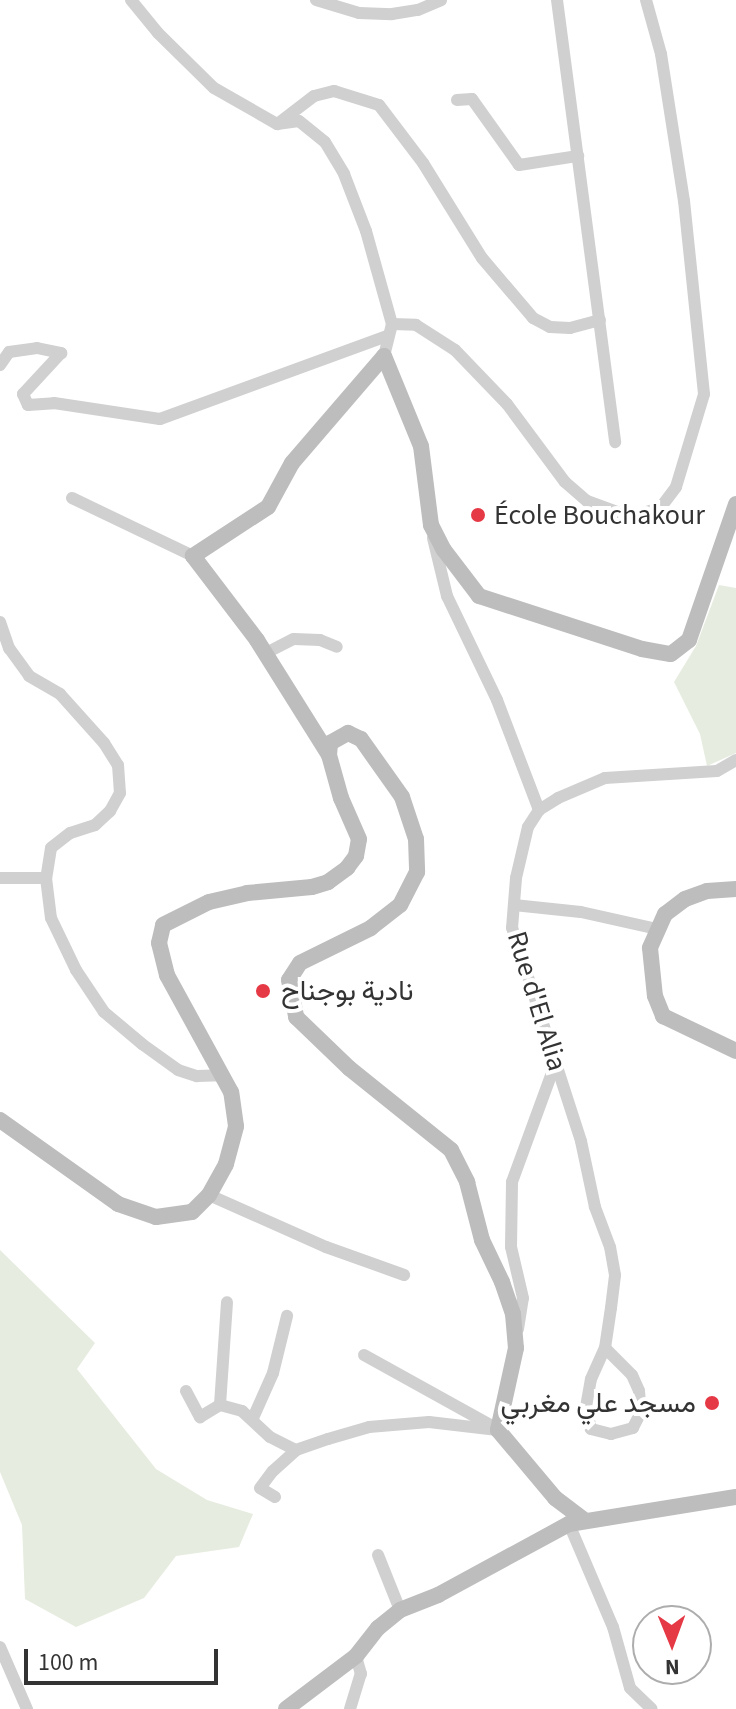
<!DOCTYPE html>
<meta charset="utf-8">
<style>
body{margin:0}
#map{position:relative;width:736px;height:1709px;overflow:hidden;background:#fff;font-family:"Source Sans 3",Vazirmatn,sans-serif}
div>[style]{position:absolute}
.green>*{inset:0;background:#e6ecdf}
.street>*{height:12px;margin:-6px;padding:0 6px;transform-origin:6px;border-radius:6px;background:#d0d0d0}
.secondary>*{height:16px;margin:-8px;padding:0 8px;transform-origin:8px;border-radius:8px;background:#bdbdbd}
.dots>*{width:22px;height:22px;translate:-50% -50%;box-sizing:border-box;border:4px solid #fff;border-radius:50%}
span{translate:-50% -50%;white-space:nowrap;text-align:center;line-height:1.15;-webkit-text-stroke:8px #fff;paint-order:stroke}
.poi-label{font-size:28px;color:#333}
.left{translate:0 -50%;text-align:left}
.right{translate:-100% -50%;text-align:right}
.street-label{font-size:28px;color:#333}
.north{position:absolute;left:632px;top:1605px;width:80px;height:80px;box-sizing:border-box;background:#fff;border:2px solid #adadad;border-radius:50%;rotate:179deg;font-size:22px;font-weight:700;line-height:32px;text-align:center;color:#333}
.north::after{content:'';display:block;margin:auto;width:28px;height:36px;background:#e63946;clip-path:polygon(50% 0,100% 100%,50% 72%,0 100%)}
.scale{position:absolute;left:24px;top:1649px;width:194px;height:36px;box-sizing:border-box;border:4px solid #333;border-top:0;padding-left:10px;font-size:24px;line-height:28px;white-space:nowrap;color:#333;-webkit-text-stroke:6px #fff;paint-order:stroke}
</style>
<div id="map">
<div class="green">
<div style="clip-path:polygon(719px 585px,736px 588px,736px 753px,707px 766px,700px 734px,674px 682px,696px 646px)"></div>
<div style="clip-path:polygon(0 1250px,95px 1343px,77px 1369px,156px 1469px,207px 1500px,253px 1514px,239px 1547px,176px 1556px,144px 1598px,76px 1627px,25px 1599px,22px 1525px,0 1472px)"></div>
</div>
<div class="street">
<div style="left:131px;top:0;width:43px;rotate:50.7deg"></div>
<div style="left:158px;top:33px;width:78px;rotate:44.5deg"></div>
<div style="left:214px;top:88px;width:73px;rotate:29.7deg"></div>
<div style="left:277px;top:124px;width:22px;rotate:-8deg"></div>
<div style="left:299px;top:121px;width:33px;rotate:39deg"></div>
<div style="left:325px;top:142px;width:37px;rotate:59deg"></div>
<div style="left:344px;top:174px;width:61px;rotate:68.9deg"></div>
<div style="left:366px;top:231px;width:97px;rotate:74.4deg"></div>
<div style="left:392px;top:324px;width:33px;rotate:104deg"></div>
<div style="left:316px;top:0;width:45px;rotate:16.8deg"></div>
<div style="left:359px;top:13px;width:33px;rotate:2deg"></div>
<div style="left:392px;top:14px;width:26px;rotate:-9deg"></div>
<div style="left:418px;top:10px;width:25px;rotate:-23deg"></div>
<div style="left:557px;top:0;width:446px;rotate:82.5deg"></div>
<div style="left:457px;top:100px;width:15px;rotate:-4deg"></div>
<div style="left:472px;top:99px;width:81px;rotate:54.5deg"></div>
<div style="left:519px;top:165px;width:60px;rotate:-8.7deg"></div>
<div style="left:280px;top:122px;width:43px;rotate:-37.4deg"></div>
<div style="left:314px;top:96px;width:21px;rotate:-14deg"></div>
<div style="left:334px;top:91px;width:47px;rotate:17.3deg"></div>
<div style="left:379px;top:105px;width:73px;rotate:52.8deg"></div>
<div style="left:423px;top:163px;width:112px;rotate:58.2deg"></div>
<div style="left:482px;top:258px;width:79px;rotate:49.6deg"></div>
<div style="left:533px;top:318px;width:19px;rotate:28deg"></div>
<div style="left:550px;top:327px;width:20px;rotate:3deg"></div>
<div style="left:570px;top:328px;width:31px;rotate:-15deg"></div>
<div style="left:392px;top:324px;width:24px;rotate:2deg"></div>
<div style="left:416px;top:325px;width:46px;rotate:32.7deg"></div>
<div style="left:455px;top:350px;width:75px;rotate:46.1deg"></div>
<div style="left:507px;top:404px;width:97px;rotate:53.4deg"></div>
<div style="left:565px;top:482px;width:29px;rotate:41deg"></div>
<div style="left:587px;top:501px;width:47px;rotate:20deg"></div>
<div style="left:631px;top:517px;width:32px;rotate:-18deg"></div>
<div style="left:661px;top:507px;width:25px;rotate:-53deg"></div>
<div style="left:676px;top:487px;width:97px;rotate:-73.2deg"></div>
<div style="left:704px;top:394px;width:194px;rotate:-95.9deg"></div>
<div style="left:684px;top:201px;width:149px;rotate:-98.9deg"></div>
<div style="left:661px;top:54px;width:56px;rotate:-105.5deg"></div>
<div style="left:0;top:365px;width:16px;rotate:-55deg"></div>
<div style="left:9px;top:352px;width:28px;rotate:-8deg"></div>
<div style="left:37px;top:348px;width:25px;rotate:12deg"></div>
<div style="left:61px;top:353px;width:56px;rotate:132.8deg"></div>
<div style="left:23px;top:394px;width:12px;rotate:66deg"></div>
<div style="left:28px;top:405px;width:26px;rotate:-4deg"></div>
<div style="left:54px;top:403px;width:107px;rotate:8.6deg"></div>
<div style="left:160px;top:419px;width:242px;rotate:-20.1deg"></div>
<div style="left:72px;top:498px;width:134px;rotate:25.6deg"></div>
<div style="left:433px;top:538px;width:60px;rotate:76.4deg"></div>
<div style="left:447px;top:596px;width:115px;rotate:64.3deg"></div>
<div style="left:497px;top:700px;width:118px;rotate:69.1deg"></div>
<div style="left:0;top:622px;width:28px;rotate:71deg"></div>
<div style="left:9px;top:648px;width:34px;rotate:54deg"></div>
<div style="left:29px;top:676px;width:36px;rotate:30deg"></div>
<div style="left:60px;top:694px;width:66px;rotate:48.1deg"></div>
<div style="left:104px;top:743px;width:26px;rotate:58deg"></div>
<div style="left:118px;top:765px;width:28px;rotate:86deg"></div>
<div style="left:120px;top:793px;width:21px;rotate:119deg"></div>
<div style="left:110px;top:811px;width:21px;rotate:137deg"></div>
<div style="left:95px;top:825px;width:26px;rotate:162deg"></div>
<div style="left:70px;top:833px;width:24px;rotate:142deg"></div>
<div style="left:51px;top:848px;width:30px;rotate:99deg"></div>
<div style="left:46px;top:878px;width:40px;rotate:82.9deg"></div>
<div style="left:51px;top:918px;width:58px;rotate:64.3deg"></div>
<div style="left:76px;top:970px;width:50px;rotate:56.3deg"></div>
<div style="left:104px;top:1012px;width:50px;rotate:40.1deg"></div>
<div style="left:142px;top:1044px;width:44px;rotate:35.8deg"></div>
<div style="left:178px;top:1070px;width:20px;rotate:18deg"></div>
<div style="left:197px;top:1076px;width:24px;rotate:-2deg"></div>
<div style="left:266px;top:653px;width:31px;rotate:-27deg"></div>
<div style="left:294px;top:639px;width:26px;rotate:2deg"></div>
<div style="left:320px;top:640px;width:18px;rotate:22deg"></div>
<div style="left:0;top:878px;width:46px"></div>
<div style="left:514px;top:905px;width:67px;rotate:6deg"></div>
<div style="left:581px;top:912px;width:78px;rotate:12.6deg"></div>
<div style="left:209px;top:1195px;width:128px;rotate:24deg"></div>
<div style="left:326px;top:1247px;width:83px;rotate:19.7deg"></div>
<div style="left:518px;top:1329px;width:31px;rotate:-81deg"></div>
<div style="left:523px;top:1298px;width:52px;rotate:-103.2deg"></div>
<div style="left:511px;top:1247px;width:65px;rotate:-89.1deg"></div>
<div style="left:512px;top:1182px;width:128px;rotate:-69.9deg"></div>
<div style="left:605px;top:1348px;width:38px;rotate:45deg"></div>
<div style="left:632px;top:1375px;width:17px;rotate:66deg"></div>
<div style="left:639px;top:1391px;width:21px;rotate:85deg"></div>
<div style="left:641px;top:1412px;width:18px;rotate:117deg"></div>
<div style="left:633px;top:1428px;width:23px;rotate:165deg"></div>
<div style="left:611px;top:1434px;width:21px;rotate:-166deg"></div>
<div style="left:591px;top:1429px;width:23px;rotate:-103deg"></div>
<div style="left:586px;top:1407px;width:28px;rotate:-80deg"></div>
<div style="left:591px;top:1379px;width:34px;rotate:-66deg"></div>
<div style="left:605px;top:1348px;width:40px;rotate:-81.5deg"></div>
<div style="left:611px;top:1308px;width:33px;rotate:-83deg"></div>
<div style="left:615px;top:1275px;width:28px;rotate:-100deg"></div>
<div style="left:610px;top:1247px;width:43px;rotate:-110.6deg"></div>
<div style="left:595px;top:1207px;width:67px;rotate:-102deg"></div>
<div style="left:581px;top:1141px;width:224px;rotate:-107.9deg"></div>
<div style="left:512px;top:928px;width:50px;rotate:-85.4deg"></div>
<div style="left:516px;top:878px;width:52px;rotate:-76.8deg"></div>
<div style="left:528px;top:827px;width:20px;rotate:-57deg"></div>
<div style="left:539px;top:810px;width:22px;rotate:-32deg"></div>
<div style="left:558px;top:798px;width:51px;rotate:-23.1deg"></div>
<div style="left:605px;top:778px;width:112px;rotate:-3.6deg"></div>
<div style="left:717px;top:771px;width:22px;rotate:-30deg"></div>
<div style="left:364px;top:1355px;width:146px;rotate:29deg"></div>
<div style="left:186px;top:1391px;width:30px;rotate:62deg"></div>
<div style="left:200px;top:1417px;width:23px;rotate:-31deg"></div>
<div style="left:220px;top:1405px;width:23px;rotate:15deg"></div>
<div style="left:242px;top:1411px;width:38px;rotate:43deg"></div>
<div style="left:270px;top:1437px;width:29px;rotate:27deg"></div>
<div style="left:220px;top:1405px;width:103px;rotate:-86.1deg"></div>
<div style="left:253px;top:1418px;width:49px;rotate:-66deg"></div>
<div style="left:273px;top:1373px;width:59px;rotate:-76.2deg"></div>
<div style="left:275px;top:1497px;width:17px;rotate:-149deg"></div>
<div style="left:260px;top:1488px;width:21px;rotate:-53deg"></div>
<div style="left:273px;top:1471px;width:31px;rotate:-42deg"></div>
<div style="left:296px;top:1450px;width:34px;rotate:-19deg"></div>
<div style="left:328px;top:1439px;width:43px;rotate:-16.3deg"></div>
<div style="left:369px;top:1427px;width:60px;rotate:-4.8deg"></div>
<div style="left:429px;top:1422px;width:69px;rotate:6.6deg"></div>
<div style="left:569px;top:1524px;width:112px;rotate:66.9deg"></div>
<div style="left:613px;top:1627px;width:63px;rotate:74.4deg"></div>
<div style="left:630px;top:1688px;width:30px;rotate:44deg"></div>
<div style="left:378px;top:1555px;width:59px;rotate:68.2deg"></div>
<div style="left:0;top:1647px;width:68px;rotate:66.5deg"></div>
<div style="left:350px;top:1709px;width:37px;rotate:-73deg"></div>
<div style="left:361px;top:1674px;width:19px;rotate:-106deg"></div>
</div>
<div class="secondary">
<div style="left:329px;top:755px;width:136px;rotate:-122.1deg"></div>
<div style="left:257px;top:640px;width:106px;rotate:-127.3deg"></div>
<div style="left:193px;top:556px;width:90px;rotate:-33.2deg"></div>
<div style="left:268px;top:507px;width:50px;rotate:-61.4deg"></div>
<div style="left:292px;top:463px;width:141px;rotate:-49.3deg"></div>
<div style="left:384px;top:356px;width:97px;rotate:67.7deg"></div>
<div style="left:421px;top:446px;width:80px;rotate:82.8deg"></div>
<div style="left:431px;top:525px;width:28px;rotate:63deg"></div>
<div style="left:444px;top:550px;width:58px;rotate:52.7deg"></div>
<div style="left:479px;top:596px;width:171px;rotate:18deg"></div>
<div style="left:642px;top:649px;width:29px;rotate:10deg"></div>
<div style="left:671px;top:654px;width:23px;rotate:-38deg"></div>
<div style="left:689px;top:640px;width:144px;rotate:-70.9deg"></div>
<div style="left:736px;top:889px;width:29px;rotate:176deg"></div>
<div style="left:707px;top:891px;width:23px;rotate:160deg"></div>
<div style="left:685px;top:899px;width:25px;rotate:143deg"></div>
<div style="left:665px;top:914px;width:37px;rotate:114deg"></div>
<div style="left:650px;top:948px;width:48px;rotate:84.1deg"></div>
<div style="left:655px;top:996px;width:22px;rotate:68deg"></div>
<div style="left:663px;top:1016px;width:81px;rotate:25.6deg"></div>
<div style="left:0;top:1120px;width:145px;rotate:35.4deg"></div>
<div style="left:118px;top:1204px;width:40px;rotate:18.9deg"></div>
<div style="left:156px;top:1217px;width:36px;rotate:-8deg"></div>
<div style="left:192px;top:1212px;width:24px;rotate:-45deg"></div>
<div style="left:209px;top:1195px;width:35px;rotate:-61deg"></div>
<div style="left:226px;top:1164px;width:39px;rotate:-75deg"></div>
<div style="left:236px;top:1126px;width:34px;rotate:-98deg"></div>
<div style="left:231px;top:1092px;width:133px;rotate:-118.7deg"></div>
<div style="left:167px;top:975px;width:33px;rotate:-104deg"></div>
<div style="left:159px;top:943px;width:18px;rotate:-77deg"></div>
<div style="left:163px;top:925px;width:51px;rotate:-26.6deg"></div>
<div style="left:209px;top:902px;width:39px;rotate:-13deg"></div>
<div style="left:247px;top:893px;width:65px;rotate:-5.3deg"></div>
<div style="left:312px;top:887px;width:17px;rotate:-17deg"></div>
<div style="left:328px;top:882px;width:24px;rotate:-36deg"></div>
<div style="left:347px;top:868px;width:15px;rotate:-53deg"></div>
<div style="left:356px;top:856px;width:17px;rotate:-80deg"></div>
<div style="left:359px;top:839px;width:45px;rotate:-113.7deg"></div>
<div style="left:341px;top:798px;width:45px;rotate:-105.6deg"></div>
<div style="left:329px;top:755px;width:12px;rotate:-85deg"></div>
<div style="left:330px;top:743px;width:21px;rotate:-29deg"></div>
<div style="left:348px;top:733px;width:14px;rotate:25deg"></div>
<div style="left:361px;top:739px;width:71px;rotate:54.7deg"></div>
<div style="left:402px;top:797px;width:44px;rotate:71.6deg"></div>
<div style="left:416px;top:839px;width:33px;rotate:88deg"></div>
<div style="left:417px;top:872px;width:37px;rotate:117deg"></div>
<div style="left:400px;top:905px;width:37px;rotate:142deg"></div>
<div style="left:371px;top:928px;width:79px;rotate:153.8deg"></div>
<div style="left:300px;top:963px;width:20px;rotate:123deg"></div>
<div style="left:289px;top:980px;width:38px;rotate:79deg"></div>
<div style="left:296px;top:1017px;width:74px;rotate:43.9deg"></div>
<div style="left:349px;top:1068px;width:131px;rotate:38.8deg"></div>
<div style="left:451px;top:1150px;width:36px;rotate:63deg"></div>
<div style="left:467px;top:1182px;width:60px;rotate:75.5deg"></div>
<div style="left:482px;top:1240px;width:47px;rotate:64.5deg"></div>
<div style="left:502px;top:1282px;width:34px;rotate:71deg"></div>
<div style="left:513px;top:1314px;width:34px;rotate:85deg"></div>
<div style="left:516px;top:1348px;width:84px;rotate:102.4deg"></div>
<div style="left:498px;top:1430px;width:89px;rotate:50deg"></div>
<div style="left:555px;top:1498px;width:38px;rotate:37deg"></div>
<div style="left:286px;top:1709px;width:88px;rotate:-37.1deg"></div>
<div style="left:356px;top:1656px;width:36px;rotate:-52deg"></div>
<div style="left:378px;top:1628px;width:28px;rotate:-39deg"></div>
<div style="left:400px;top:1610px;width:41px;rotate:-21.5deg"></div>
<div style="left:438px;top:1595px;width:149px;rotate:-28.5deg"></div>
<div style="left:569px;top:1524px;width:169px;rotate:-9.2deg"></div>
</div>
<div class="dots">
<div style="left:478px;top:515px;background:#e63946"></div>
<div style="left:263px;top:991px;background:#e63946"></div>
<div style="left:712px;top:1403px;background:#e63946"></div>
</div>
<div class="poi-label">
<span class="left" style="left:494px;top:515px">École Bouchakour</span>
<span class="left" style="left:281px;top:991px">نادية بوجناح</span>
<span class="right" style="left:696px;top:1403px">مسجد علي مغربي</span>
</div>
<div class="street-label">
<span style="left:537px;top:1001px;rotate:73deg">Rue d'El Alia</span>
</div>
<div class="north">N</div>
<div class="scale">100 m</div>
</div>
